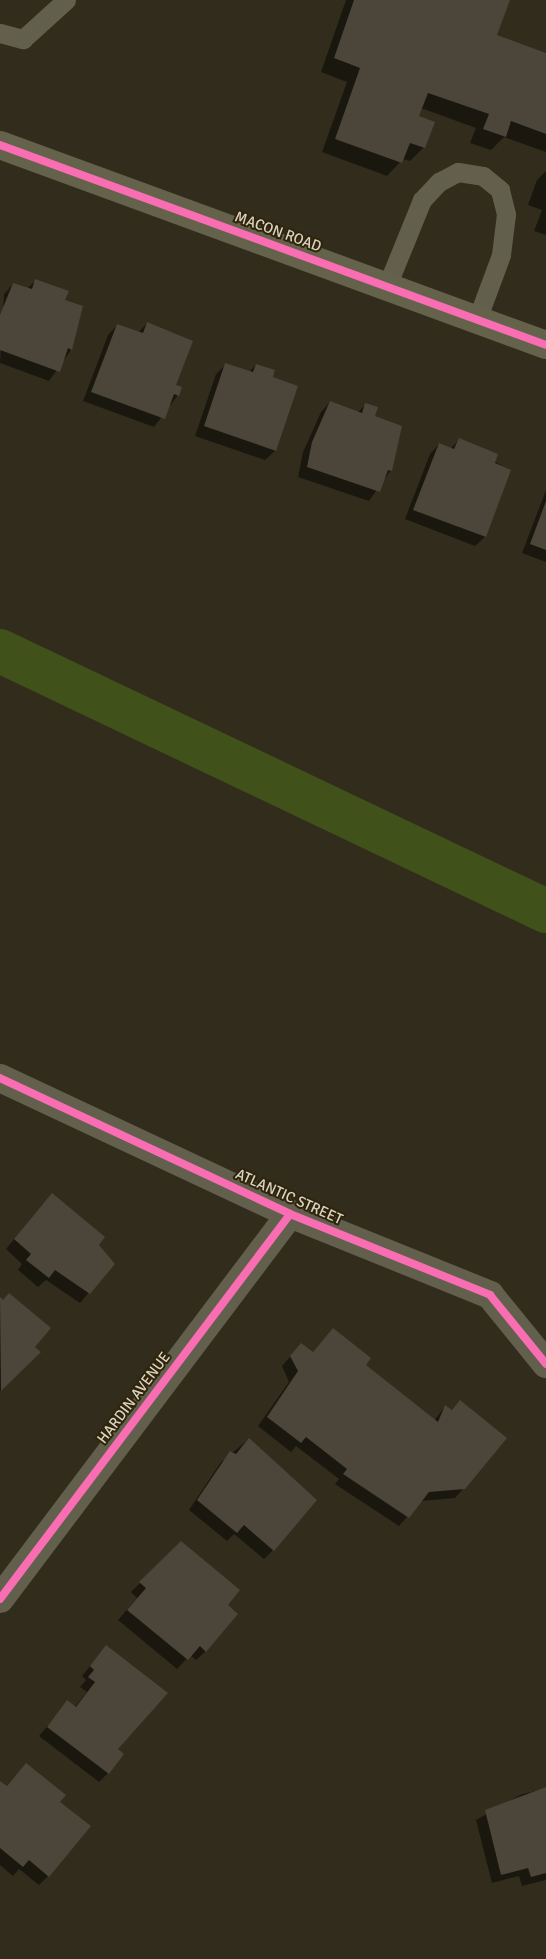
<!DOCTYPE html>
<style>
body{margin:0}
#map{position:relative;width:546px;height:1959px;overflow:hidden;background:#322c1d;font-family:Signika,sans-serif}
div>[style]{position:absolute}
.shadow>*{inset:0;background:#0007}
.canal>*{height:44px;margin:-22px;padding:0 22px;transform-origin:22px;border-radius:22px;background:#40521a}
.building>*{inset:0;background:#4b453a}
.service>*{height:19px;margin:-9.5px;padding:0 9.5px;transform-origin:9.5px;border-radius:9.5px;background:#62604d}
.minor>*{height:28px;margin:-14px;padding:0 14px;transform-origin:14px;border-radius:14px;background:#62604d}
.secondary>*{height:28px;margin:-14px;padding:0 14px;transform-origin:14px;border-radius:14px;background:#64624b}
.cycleway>*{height:8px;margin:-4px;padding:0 4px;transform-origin:4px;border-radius:4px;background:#f96db3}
span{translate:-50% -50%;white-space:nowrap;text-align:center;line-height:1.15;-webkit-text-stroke:4px #30250b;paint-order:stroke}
.street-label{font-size:15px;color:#dbd4c6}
</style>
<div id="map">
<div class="shadow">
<div style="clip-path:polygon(346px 0,508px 0,495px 36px,546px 54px,546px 152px,504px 137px,491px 150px,470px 143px,476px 128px,421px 108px,418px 117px,424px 147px,410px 161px,403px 159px,387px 176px,322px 152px,347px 82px,321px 72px)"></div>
<div style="clip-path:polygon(546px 171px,546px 235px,534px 231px,542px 210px,528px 205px,537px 180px)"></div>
<div style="clip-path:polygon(35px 281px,64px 301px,71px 350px,49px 381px,0 363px,4px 294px,13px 284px,27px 289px)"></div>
<div style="clip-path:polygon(147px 323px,178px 395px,154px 427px,83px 401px,108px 335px,117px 325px,138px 333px)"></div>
<div style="clip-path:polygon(226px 364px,249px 372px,256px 365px,271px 378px,297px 387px,275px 451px,265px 460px,195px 436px,216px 374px)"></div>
<div style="clip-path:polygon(330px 402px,358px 412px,366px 404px,374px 417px,391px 470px,369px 501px,298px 477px,303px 452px,321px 412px)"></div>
<div style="clip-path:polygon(459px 440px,509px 470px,485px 537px,475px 546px,405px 519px,430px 454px,439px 444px,450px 449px)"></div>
<div style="clip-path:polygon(546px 490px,546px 562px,522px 553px)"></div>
<div style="clip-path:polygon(43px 1204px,97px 1246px,113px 1264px,80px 1303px,46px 1280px,38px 1287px,18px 1270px,22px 1264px,6px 1249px)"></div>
<div style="clip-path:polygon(0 1299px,39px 1352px,0 1391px)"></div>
<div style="clip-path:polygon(333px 1329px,364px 1366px,434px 1421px,445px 1406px,451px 1411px,460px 1402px,464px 1488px,455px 1498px,421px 1501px,399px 1526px,335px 1484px,339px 1479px,296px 1446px,291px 1452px,258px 1426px,289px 1382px,282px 1366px,301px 1344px,312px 1353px)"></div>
<div style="clip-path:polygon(249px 1439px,273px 1550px,264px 1559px,234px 1534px,227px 1541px,189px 1510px,221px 1462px)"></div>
<div style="clip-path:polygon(181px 1543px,226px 1605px,206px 1651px,196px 1660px,190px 1655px,177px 1669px,118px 1620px,137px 1598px,131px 1592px)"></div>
<div style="clip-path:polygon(106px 1647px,116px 1749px,108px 1773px,99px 1782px,39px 1736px,68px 1702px,75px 1707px,87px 1692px,80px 1687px,86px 1680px,82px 1676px)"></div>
<div style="clip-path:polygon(26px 1764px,59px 1802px,48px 1876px,39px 1885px,19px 1869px,13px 1876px,0 1865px,0 1785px,6px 1787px)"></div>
<div style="clip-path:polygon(546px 1788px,546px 1880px,522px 1886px,519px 1876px,492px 1883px,476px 1820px,520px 1795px)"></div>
</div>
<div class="canal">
<div style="left:0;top:651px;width:605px;rotate:25.46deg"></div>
</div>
<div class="building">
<div style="clip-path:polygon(354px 0,510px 0,497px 35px,546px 53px,546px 134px,511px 121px,506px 137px,483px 129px,489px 114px,428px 93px,419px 116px,435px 122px,425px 148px,410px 143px,402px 163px,335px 139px,360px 68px,334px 58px)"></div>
<div style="clip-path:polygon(35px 279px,69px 291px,65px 300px,83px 306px,72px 350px,68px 348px,60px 372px,0 350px,0 315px,13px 283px,32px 289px)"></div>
<div style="clip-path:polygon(147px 322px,193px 341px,176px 385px,182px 387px,179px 396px,174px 394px,165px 419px,91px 392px,117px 324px,143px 333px)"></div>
<div style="clip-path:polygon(225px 363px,253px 372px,256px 364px,275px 370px,273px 377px,298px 386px,276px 451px,204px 426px)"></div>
<div style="clip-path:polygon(330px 401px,362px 413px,365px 403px,378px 407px,375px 416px,402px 426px,392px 471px,388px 470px,380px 492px,307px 467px,312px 442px)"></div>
<div style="clip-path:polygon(459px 438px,498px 454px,495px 463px,511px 470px,486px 537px,413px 510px,439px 443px,454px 449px)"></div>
<div style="clip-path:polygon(546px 501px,546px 550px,530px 544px)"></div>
<div style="clip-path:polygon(52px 1193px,105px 1237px,99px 1245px,115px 1264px,90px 1294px,55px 1270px,49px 1278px,26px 1260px,31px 1254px,14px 1239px)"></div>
<div style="clip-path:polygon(9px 1293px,51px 1328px,35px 1347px,41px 1352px,1px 1391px,0 1297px,3px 1300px)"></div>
<div style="clip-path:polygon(333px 1328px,371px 1358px,366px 1365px,438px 1422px,445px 1405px,452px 1410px,460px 1400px,507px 1438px,465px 1489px,429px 1492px,409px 1518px,343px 1474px,347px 1469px,306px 1437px,301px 1443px,267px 1417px,298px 1371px,290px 1356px,301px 1343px,313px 1352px)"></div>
<div style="clip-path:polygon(249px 1438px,317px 1500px,274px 1551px,244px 1525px,237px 1533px,197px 1500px,230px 1451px,236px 1454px)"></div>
<div style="clip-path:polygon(181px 1541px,240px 1590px,228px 1605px,238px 1614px,206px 1652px,200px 1646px,188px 1660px,127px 1610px,146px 1588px,139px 1582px)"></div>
<div style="clip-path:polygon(106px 1645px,168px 1693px,118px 1749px,124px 1754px,109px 1774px,47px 1727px,67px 1700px,76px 1707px,95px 1682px,88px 1677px,94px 1670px,90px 1666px)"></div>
<div style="clip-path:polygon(26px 1763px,66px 1795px,60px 1802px,91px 1826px,49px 1877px,29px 1860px,23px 1867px,0 1848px,0 1781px,7px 1786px)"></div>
<div style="clip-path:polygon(546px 1787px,546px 1873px,531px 1877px,528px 1868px,501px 1875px,485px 1810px)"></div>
</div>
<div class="service">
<div style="left:0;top:33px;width:24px;rotate:15deg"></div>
<div style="left:23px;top:39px;width:58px;rotate:-42.2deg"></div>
<div style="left:387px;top:286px;width:93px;rotate:-67.9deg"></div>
<div style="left:422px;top:200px;width:25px;rotate:-47deg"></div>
<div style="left:439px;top:182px;width:21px;rotate:-28deg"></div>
<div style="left:458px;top:172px;width:25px;rotate:9deg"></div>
<div style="left:483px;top:176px;width:22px;rotate:39deg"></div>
<div style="left:500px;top:190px;width:25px;rotate:76deg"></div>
<div style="left:506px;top:214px;width:41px;rotate:97deg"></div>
<div style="left:501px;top:255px;width:66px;rotate:110.4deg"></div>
</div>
<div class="minor">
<div style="left:0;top:1078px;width:320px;rotate:25.1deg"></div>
<div style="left:290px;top:1214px;width:216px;rotate:22deg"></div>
<div style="left:490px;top:1295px;width:89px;rotate:50.9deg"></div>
<div style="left:0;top:1599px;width:482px;rotate:-53deg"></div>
</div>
<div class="secondary">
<div style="left:0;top:145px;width:581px;rotate:20.12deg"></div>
</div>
<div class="cycleway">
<div style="left:0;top:145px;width:581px;rotate:20.12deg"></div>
<div style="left:0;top:1078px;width:320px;rotate:25.1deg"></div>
<div style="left:290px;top:1214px;width:216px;rotate:22deg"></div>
<div style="left:490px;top:1295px;width:89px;rotate:50.9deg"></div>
<div style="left:0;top:1599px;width:482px;rotate:-53deg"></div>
</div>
<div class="street-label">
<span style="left:278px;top:232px;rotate:20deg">MACON ROAD</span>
<span style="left:289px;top:1197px;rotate:24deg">ATLANTIC STREET</span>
<span style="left:134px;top:1398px;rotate:-53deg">HARDIN AVENUE</span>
</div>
</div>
